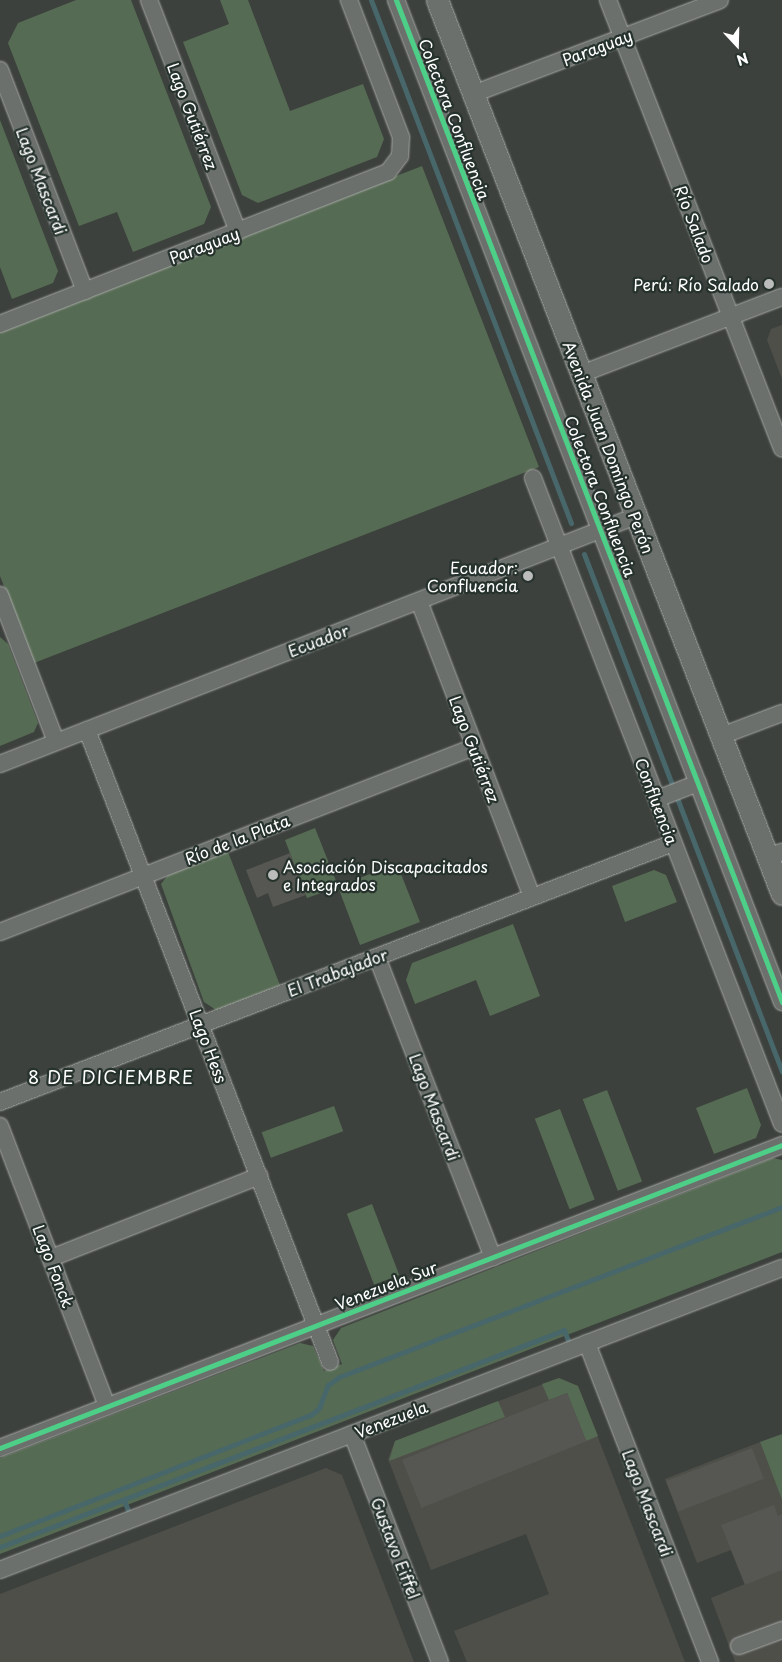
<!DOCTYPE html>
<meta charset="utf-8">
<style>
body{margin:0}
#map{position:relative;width:782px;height:1662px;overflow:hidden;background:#3d413d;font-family:"Playpen Sans",sans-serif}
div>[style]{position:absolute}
.built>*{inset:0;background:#4e4f49}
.green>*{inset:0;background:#566b53;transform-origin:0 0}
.stream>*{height:5px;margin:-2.5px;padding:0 2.5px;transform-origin:2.5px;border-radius:2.5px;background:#48676b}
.building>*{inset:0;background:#565652;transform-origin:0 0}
.roads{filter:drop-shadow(0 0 1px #a8aaa8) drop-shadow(0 0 1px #a8aaa8)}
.minor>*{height:16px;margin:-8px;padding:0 8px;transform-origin:8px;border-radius:8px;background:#6c706d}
.major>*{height:21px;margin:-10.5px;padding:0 10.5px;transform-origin:10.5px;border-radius:10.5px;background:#6c706d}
.cycleway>*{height:5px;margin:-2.5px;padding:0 2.5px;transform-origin:2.5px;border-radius:2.5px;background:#4dcf88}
.dots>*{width:14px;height:14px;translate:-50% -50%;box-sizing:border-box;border:2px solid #26332d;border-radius:50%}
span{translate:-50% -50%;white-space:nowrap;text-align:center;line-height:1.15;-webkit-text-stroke:4.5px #26332d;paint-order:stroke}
.street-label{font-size:16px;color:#fff}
.poi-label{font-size:16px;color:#fff}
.right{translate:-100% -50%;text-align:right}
.left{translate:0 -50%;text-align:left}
.neighbourhood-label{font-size:18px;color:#fff;letter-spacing:1px}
.north{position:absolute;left:712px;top:20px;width:50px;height:50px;-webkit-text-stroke:4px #26332d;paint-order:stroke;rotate:159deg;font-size:14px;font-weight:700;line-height:20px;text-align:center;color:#fff}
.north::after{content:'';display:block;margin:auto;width:18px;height:22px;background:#fff;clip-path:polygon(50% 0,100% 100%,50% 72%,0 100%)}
</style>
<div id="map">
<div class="built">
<div style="clip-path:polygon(782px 325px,782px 379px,767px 340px,771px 329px)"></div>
<div style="clip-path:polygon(559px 1378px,578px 1386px,685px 1662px,467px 1662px,454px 1631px,549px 1594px,526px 1534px,431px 1570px,388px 1459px,395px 1441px)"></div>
<div style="clip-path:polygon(760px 1442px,782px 1500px,782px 1662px,735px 1662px,711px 1598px,745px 1584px,731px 1550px,697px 1563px,665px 1479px)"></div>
<div style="clip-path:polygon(326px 1468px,342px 1475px,414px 1662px,0 1662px,0 1594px)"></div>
</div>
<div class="green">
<div style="clip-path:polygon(76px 0,131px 0,211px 207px,204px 224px,133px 252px,117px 212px,79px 226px,8px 43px,18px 23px)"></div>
<div style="clip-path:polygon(220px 0,248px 0,290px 111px,363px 84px,384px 139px,377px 157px,258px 203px,242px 195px,183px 42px,229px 24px)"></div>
<div style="clip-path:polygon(0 120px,58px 271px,53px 283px,12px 299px,0 267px)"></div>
<div style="clip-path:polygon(422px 166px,539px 467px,34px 663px,0 576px,0 330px)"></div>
<div style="clip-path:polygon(0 637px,8px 644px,38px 723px,34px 732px,0 746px)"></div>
<div style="clip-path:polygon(315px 828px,338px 886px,397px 864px,420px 922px,360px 945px,338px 887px,307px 898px,285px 840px)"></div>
<div style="clip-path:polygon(228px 852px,280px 985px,216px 1010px,204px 1002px,161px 884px,168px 875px)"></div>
<div style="clip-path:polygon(654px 870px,666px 875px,677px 902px,625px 922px,612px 886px)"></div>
<div style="clip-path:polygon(513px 924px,540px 996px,490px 1016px,476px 980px,415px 1004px,406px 980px,412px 963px)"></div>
<div style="clip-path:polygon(747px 1088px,761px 1125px,756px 1138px,714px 1154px,696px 1108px)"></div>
<div style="left:607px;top:1090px;width:98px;height:26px;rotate:69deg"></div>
<div style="left:334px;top:1106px;width:27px;height:77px;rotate:70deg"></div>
<div style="left:560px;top:1109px;width:97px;height:27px;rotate:69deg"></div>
<div style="clip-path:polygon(773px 1158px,782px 1160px,782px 1252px,0 1554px,0 1458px,300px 1343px,313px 1346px,324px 1371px,342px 1364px,333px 1340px,341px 1328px)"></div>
<div style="left:372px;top:1204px;width:76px;height:27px;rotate:69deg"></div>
<div style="clip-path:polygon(559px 1378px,578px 1386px,598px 1436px,586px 1441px,567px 1393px,549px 1400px,542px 1384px)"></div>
<div style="clip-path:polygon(498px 1401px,505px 1417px,389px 1461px,395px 1441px)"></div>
<div style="clip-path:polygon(782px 1434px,782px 1500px,760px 1442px)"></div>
</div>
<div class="stream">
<div style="left:371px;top:0;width:560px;rotate:69.07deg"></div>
<div style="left:584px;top:554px;width:247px;rotate:69.1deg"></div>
<div style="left:677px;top:798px;width:293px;rotate:69deg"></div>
<div style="left:124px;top:1500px;width:17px;rotate:69deg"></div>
<div style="left:0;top:1536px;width:334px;rotate:-21.3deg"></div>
<div style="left:311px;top:1415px;width:11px;rotate:-41deg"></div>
<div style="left:319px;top:1408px;width:25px;rotate:-69deg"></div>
<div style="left:328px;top:1385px;width:14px;rotate:-36deg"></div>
<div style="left:339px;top:1377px;width:474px;rotate:-21deg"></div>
<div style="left:0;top:1547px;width:604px;rotate:-21.04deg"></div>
<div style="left:564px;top:1330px;width:17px;rotate:69deg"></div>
</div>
<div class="building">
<div style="clip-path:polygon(290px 853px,306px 895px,273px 907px,268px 893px,257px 898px,246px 870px)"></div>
<div style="left:567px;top:1393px;width:52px;height:178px;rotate:68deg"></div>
<div style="left:752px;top:1448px;width:33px;height:92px;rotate:69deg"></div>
<div style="clip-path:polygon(774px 1505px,778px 1516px,782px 1514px,782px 1570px,745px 1585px,721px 1525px)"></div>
</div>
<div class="roads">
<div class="minor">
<div style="left:149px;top:0;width:248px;rotate:69deg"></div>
<div style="left:396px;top:0;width:1074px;rotate:68.93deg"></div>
<div style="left:608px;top:0;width:481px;rotate:68.8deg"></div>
<div style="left:0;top:70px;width:237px;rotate:69deg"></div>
<div style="left:473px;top:94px;width:264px;rotate:-20.8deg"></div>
<div style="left:0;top:324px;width:417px;rotate:-21.4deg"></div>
<div style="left:388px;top:172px;width:20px;rotate:-53deg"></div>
<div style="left:400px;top:156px;width:19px;rotate:-87deg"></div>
<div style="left:401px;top:137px;width:147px;rotate:-110.8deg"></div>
<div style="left:581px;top:374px;width:215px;rotate:-21deg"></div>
<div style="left:533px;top:478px;width:692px;rotate:68.92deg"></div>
<div style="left:0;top:595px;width:157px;rotate:69.1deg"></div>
<div style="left:419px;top:601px;width:317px;rotate:69.1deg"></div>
<div style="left:87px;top:730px;width:677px;rotate:68.97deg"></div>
<div style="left:721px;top:736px;width:65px;rotate:-20.7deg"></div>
<div style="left:0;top:764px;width:683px;rotate:-21.3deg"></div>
<div style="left:657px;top:799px;width:44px;rotate:-21.3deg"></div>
<div style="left:768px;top:857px;width:15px;rotate:-20deg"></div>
<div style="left:0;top:932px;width:509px;rotate:-21.32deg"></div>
<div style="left:377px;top:957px;width:322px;rotate:68.9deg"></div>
<div style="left:0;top:1102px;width:721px;rotate:-21.05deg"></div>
<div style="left:0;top:1126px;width:300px;rotate:69.1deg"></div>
<div style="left:51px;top:1258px;width:224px;rotate:-21.5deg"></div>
<div style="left:587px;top:1343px;width:342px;rotate:68.9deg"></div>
<div style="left:352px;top:1434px;width:244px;rotate:68.9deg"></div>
<div style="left:0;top:1448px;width:839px;rotate:-21.18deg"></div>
<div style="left:0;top:1570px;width:838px;rotate:-21.12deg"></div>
<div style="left:739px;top:1646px;width:46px;rotate:-20.4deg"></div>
</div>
<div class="major">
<div style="left:437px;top:0;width:958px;rotate:68.9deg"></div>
</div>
</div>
<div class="cycleway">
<div style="left:396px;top:0;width:1074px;rotate:68.93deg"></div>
<div style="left:0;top:1448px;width:839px;rotate:-21.18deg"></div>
</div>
<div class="dots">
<div style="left:769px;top:284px;background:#bbbcbb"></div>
<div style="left:528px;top:576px;background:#bbbcbb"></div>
<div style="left:273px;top:875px;background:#bbbcbb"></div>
</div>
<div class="street-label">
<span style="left:597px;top:47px;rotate:-21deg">Paraguay</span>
<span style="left:193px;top:116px;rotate:69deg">Lago Gutiérrez</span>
<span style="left:455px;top:119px;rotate:69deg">Colectora Confluencia</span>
<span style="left:42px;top:181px;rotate:69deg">Lago Mascardi</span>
<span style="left:695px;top:224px;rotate:69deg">Río Salado</span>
<span style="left:204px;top:245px;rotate:-21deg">Paraguay</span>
<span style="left:609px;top:447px;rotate:69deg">Avenida Juan Domingo Perón</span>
<span style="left:601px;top:496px;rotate:69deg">Colectora Confluencia</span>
<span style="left:318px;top:640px;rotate:-21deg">Ecuador</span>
<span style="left:475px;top:749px;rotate:69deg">Lago Gutiérrez</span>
<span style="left:657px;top:801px;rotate:69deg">Confluencia</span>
<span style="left:237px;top:839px;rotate:-21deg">Río de la Plata</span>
<span style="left:337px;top:972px;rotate:-21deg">El Trabajador</span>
<span style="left:209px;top:1046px;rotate:69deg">Lago Hess</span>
<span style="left:435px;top:1107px;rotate:69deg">Lago Mascardi</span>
<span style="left:54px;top:1266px;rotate:69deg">Lago Fonck</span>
<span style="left:386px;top:1285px;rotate:-21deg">Venezuela Sur</span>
<span style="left:391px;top:1419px;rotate:-21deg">Venezuela</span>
<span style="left:648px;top:1503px;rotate:69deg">Lago Mascardi</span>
<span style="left:396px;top:1548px;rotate:69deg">Gustavo Eiffel</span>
</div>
<div class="poi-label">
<span class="right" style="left:759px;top:284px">Perú: Río Salado</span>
<span class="right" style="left:518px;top:576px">Ecuador:<br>Confluencia</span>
<span class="left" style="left:283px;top:875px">Asociación Discapacitados<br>e Integrados</span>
</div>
<div class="neighbourhood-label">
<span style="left:111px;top:1077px">8 DE DICIEMBRE</span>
</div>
<div class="north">N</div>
</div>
